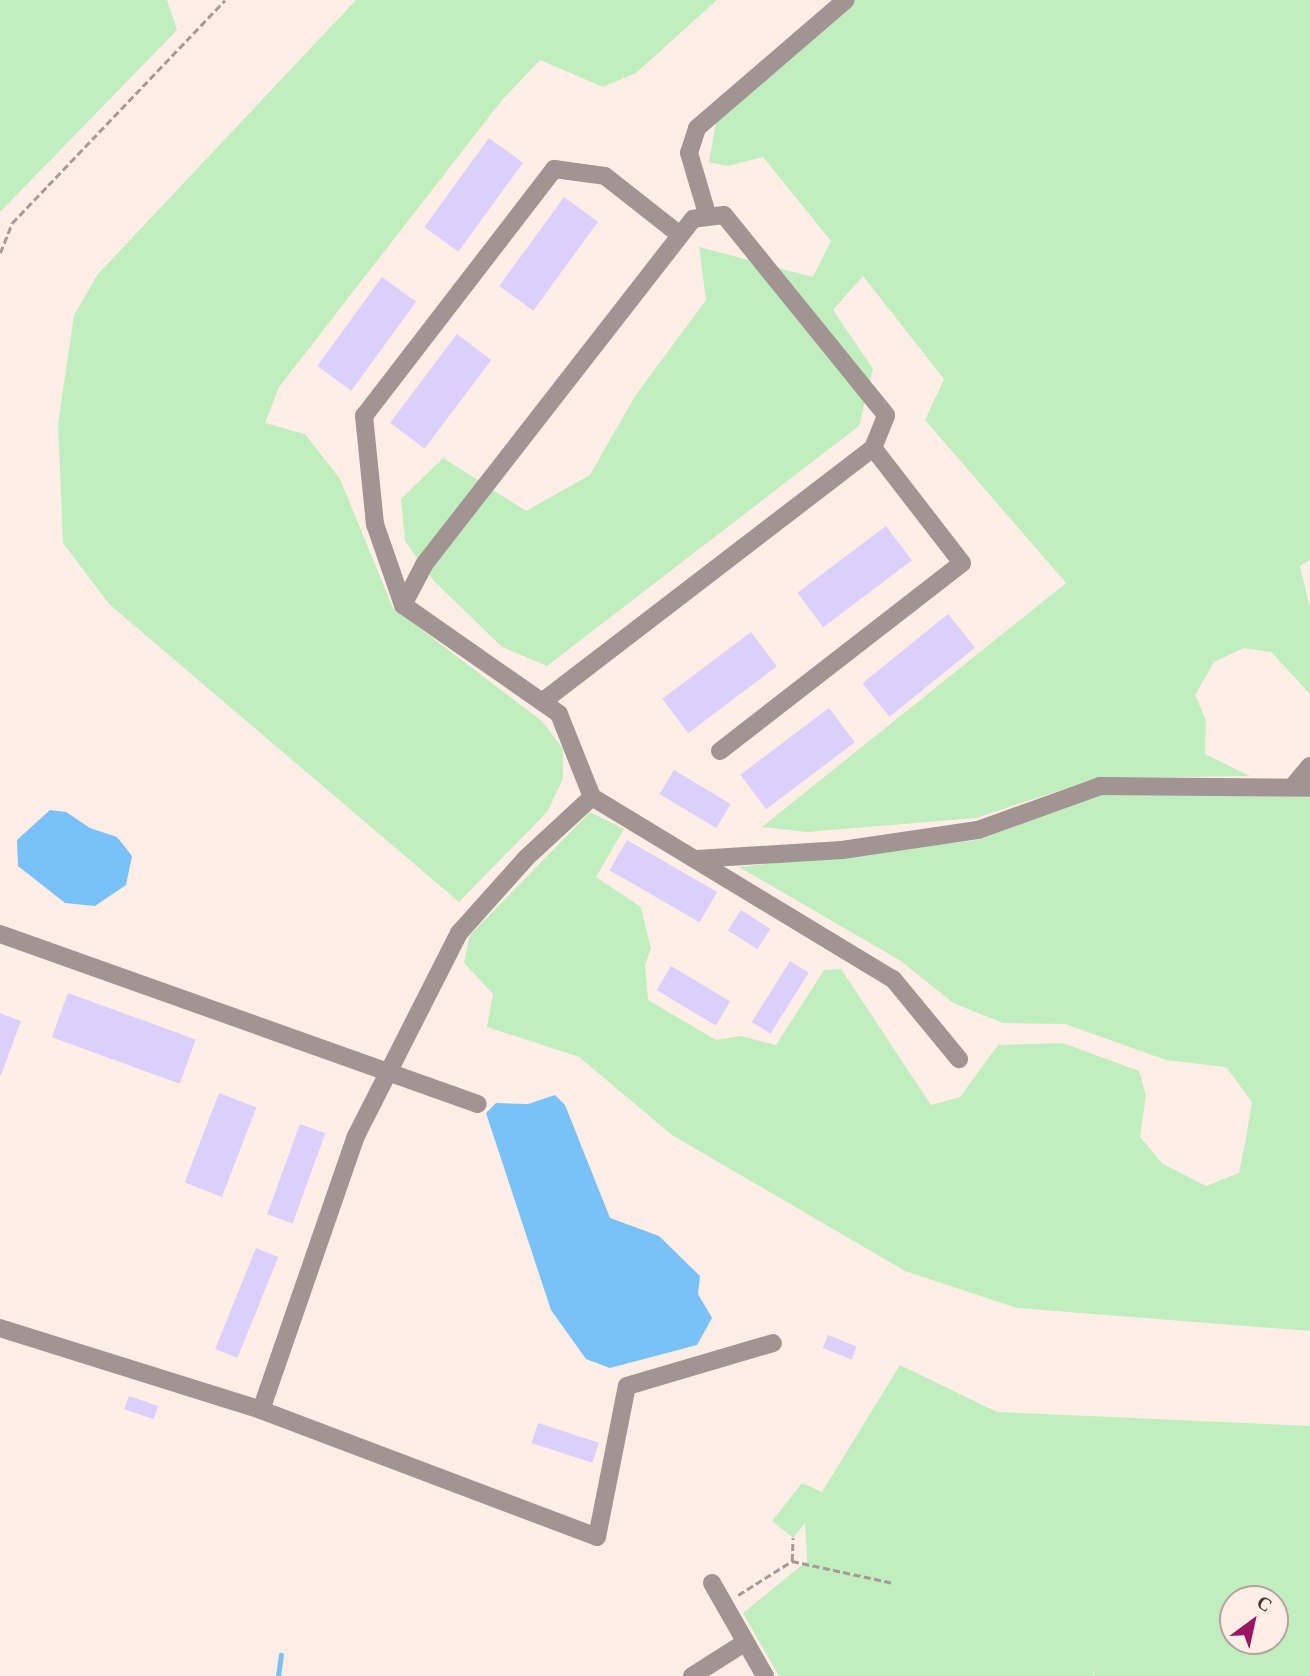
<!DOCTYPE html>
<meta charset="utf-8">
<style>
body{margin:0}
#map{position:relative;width:1310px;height:1676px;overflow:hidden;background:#feeee5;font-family:"Times New Roman",serif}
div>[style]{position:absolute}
.green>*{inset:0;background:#c0eebf}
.water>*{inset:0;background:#79c1f6}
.stream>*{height:4.5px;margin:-2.25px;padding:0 2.25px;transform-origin:2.25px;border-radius:2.25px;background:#79c1f6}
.building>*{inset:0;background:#dbcffc;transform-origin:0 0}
.path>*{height:2.5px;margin-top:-1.25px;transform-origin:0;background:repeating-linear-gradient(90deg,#a89a92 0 7px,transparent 0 10.5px)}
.minor>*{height:18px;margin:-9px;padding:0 9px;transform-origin:9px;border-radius:9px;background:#a19492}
span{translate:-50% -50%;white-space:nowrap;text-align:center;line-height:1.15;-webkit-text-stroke:7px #feeee5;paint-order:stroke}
.north{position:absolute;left:1219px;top:1585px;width:70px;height:70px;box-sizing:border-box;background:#feeee5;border:2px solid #b3a59d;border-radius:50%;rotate:33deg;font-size:19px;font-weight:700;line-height:28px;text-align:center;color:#423731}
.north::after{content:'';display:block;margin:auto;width:24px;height:32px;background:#9d1462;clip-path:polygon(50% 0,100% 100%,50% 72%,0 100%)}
</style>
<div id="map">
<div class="green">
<div style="clip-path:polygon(0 0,167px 0,177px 30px,0 212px)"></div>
<div style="clip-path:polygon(356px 0,717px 0,636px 73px,603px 87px,540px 60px,502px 100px,279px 387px,265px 423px,305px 434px,340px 479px,393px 608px,542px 721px,563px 749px,563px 778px,548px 811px,459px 902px,109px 604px,63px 543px,58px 424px,74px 315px,98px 274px)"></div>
<div style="clip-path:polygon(852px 0,1310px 0,1310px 560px,1300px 566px,1310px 608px,1310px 694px,1271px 652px,1244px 648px,1214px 662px,1195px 695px,1206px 720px,1205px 754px,1250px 776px,1097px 778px,976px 818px,807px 832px,762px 827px,1066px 583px,925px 420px,944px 379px,863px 276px,833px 310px,873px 369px,859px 426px,547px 666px,502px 647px,434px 581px,405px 541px,401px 499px,443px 458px,526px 511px,590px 475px,635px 396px,706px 300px,699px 247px,813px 277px,831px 241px,763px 157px,727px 166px,709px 162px,716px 122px)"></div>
<div style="clip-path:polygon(1099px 794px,1310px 797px,1310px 1331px,1017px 1308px,905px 1271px,672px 1135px,579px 1057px,487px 1027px,493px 994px,464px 963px,470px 935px,590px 812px,624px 829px,596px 877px,641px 907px,651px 949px,645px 965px,648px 1000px,716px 1040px,741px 1036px,776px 1045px,824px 970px,841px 969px,931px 1105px,960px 1097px,998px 1045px,1063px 1043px,1139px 1071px,1146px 1095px,1140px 1137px,1163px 1164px,1206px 1186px,1239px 1173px,1246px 1138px,1252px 1102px,1226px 1067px,1166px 1060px,1065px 1024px,1003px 1023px,953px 1003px,901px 961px,739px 867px,978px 840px)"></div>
<div style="clip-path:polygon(evenodd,900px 1365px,997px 1412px,1310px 1426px,1310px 1676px,1094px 1676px,1092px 1668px,1093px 1676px,779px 1676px,743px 1613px,807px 1561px,805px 1523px,793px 1538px,772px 1521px,802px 1483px,822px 1492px,900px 1365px,1233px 1599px,1275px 1599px,1275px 1641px,1233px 1641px,1233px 1599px)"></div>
</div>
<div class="water">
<div style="clip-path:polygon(50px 810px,66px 812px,90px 828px,117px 837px,132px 856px,126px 885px,95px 906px,65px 903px,18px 866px,17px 840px)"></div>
<div style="clip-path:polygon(555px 1095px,565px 1105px,610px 1218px,659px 1236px,700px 1276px,698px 1294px,712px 1318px,697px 1345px,610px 1368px,586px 1359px,551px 1310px,486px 1113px,496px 1103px,528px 1104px)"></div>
</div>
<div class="stream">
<div style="left:278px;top:1676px;width:21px;rotate:-82deg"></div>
</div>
<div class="building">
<div style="left:489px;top:138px;width:42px;height:110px;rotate:36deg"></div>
<div style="left:564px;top:197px;width:42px;height:110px;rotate:36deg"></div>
<div style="left:382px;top:277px;width:42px;height:110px;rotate:36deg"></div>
<div style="left:457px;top:334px;width:43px;height:111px;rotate:37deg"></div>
<div style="left:886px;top:526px;width:43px;height:111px;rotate:53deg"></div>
<div style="left:948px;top:614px;width:43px;height:110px;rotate:51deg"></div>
<div style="left:751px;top:632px;width:43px;height:111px;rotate:53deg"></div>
<div style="left:829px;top:708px;width:43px;height:111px;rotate:53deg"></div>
<div style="left:674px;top:770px;width:66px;height:28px;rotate:31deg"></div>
<div style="left:627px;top:840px;width:104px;height:35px;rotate:30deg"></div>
<div style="left:741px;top:910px;width:35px;height:24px;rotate:33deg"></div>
<div style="left:790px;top:961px;width:22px;height:72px;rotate:32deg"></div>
<div style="left:671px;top:966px;width:69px;height:28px;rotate:31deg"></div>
<div style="left:68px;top:993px;width:136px;height:47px;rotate:20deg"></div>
<div style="clip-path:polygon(0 1013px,21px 1021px,1px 1075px,0 1075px)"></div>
<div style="left:219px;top:1093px;width:40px;height:96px;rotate:21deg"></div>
<div style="left:300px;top:1124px;width:27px;height:96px;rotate:20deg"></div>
<div style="left:256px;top:1248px;width:24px;height:109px;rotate:22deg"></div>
<div style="left:828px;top:1335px;width:31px;height:14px;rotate:22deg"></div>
<div style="left:129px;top:1396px;width:31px;height:14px;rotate:19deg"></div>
<div style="left:538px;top:1423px;width:64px;height:21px;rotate:18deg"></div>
</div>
<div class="path">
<div style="left:0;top:253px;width:32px;rotate:-68deg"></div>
<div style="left:12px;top:223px;width:308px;rotate:-46.3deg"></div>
<div style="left:792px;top:1561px;width:104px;rotate:12.2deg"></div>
<div style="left:738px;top:1595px;width:64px;rotate:-32.2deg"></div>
<div style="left:792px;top:1561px;width:23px;rotate:-88deg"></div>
</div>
<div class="minor">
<div style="left:708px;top:217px;width:67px;rotate:-106.5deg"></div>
<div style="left:689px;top:153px;width:26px;rotate:-72deg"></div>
<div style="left:697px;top:128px;width:196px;rotate:-40.7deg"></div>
<div style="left:403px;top:605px;width:86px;rotate:-109.1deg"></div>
<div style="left:375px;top:524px;width:109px;rotate:-95.8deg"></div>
<div style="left:364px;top:416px;width:312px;rotate:-52.4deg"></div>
<div style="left:554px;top:169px;width:51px;rotate:7.8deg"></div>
<div style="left:605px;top:176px;width:95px;rotate:38.2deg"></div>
<div style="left:542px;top:702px;width:417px;rotate:-37.5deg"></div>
<div style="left:873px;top:448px;width:35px;rotate:-68deg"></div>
<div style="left:886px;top:415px;width:257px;rotate:-129deg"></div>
<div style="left:724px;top:215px;width:31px;rotate:173deg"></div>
<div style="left:693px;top:219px;width:438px;rotate:127.9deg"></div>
<div style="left:424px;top:565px;width:45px;rotate:117.7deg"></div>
<div style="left:403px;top:605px;width:190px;rotate:34.9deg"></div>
<div style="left:559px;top:714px;width:89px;rotate:68.3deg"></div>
<div style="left:720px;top:751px;width:306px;rotate:-37.8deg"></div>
<div style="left:962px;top:563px;width:145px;rotate:-127.7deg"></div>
<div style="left:1293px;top:786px;width:26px;rotate:-50deg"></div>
<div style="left:697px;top:859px;width:145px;rotate:-3.6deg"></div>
<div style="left:842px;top:850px;width:137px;rotate:-8.4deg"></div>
<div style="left:978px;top:830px;width:130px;rotate:-19.8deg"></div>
<div style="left:1100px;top:786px;width:210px;rotate:0.5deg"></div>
<div style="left:0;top:934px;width:507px;rotate:19.58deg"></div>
<div style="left:0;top:1328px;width:274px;rotate:17.4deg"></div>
<div style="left:261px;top:1410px;width:290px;rotate:-70.9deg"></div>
<div style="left:356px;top:1136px;width:228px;rotate:-63.1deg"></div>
<div style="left:459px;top:933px;width:101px;rotate:-48.2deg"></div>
<div style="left:526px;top:858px;width:90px;rotate:-42.7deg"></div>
<div style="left:592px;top:797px;width:352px;rotate:31.2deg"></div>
<div style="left:893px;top:979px;width:104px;rotate:50.5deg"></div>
<div style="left:261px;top:1410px;width:359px;rotate:20.7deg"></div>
<div style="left:597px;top:1537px;width:154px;rotate:-78.8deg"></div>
<div style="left:627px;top:1386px;width:152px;rotate:-16.4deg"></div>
<div style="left:712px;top:1583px;width:107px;rotate:60.3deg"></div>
<div style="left:692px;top:1676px;width:62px;rotate:-32.4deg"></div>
</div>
<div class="north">С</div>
</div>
